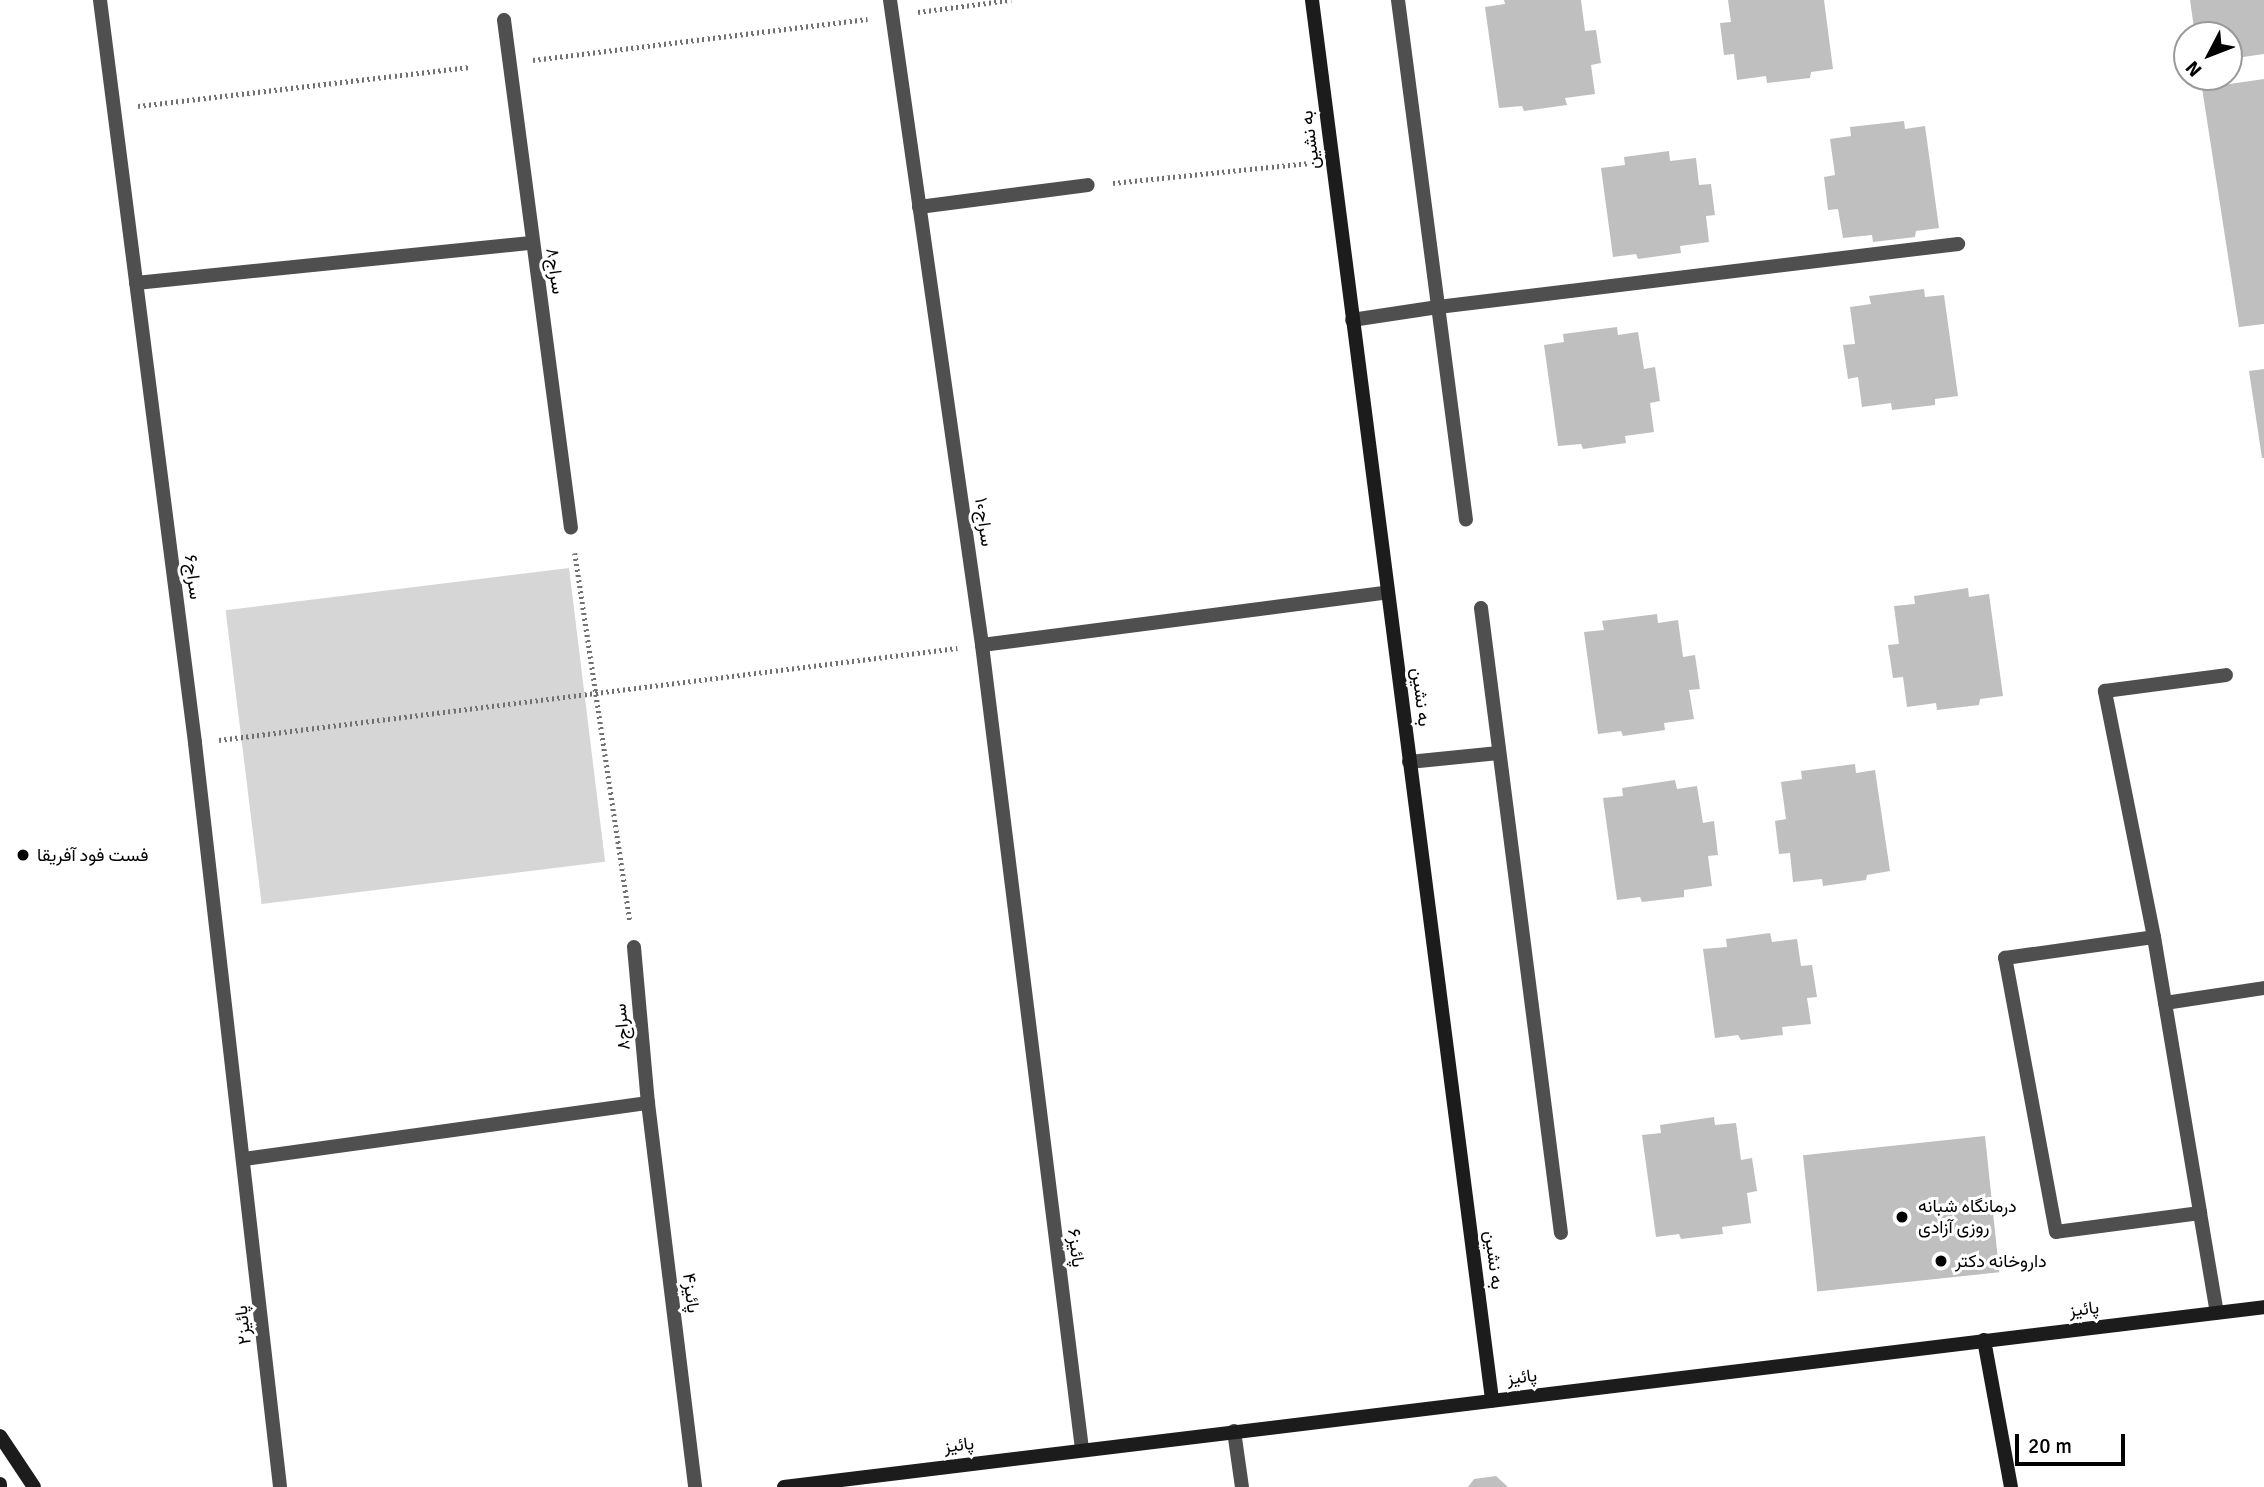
<!DOCTYPE html>
<meta charset="utf-8">
<style>
body{margin:0}
#map{position:relative;width:2264px;height:1487px;overflow:hidden;background:#fff;font-family:Signika,Vazirmatn,sans-serif}
div>[style]{position:absolute}
.green>*{inset:0;background:#d6d6d6;transform-origin:0 0}
.building>*{inset:0;background:#bfbfbf;transform-origin:0 0}
.path>*{height:4.5px;margin-top:-2.25px;transform-origin:0;background:repeating-linear-gradient(90deg,#717171 0 2px,transparent 0 5.5px)}
.lane>*{height:14px;margin:-7px;padding:0 7px;transform-origin:7px;border-radius:7px;background:#4f4f4f}
.street>*{height:14px;margin:-7px;padding:0 7px;transform-origin:7px;border-radius:7px;background:#4f4f4f}
.secondary>*{height:14px;margin:-7px;padding:0 7px;transform-origin:7px;border-radius:7px;background:#1c1c1c}
.dots>*{width:19px;height:19px;translate:-50% -50%;box-sizing:border-box;border:4px solid #fff;border-radius:50%}
span{translate:-50% -50%;white-space:nowrap;text-align:center;line-height:1.15;-webkit-text-stroke:6px #fff;paint-order:stroke}
.street-label{font-size:18px;color:#000}
.poi-label{font-size:18px;color:#000}
.left{translate:0 -50%;text-align:left}
.north{position:absolute;left:2173px;top:21px;width:70px;height:70px;box-sizing:border-box;background:#fff;border:2px solid #999;border-radius:50%;rotate:228deg;font-size:19px;font-weight:700;line-height:28px;text-align:center;color:#000}
.north::after{content:'';display:block;margin:auto;width:24px;height:32px;background:#000;clip-path:polygon(50% 0,100% 100%,50% 72%,0 100%)}
.scale{position:absolute;left:2015px;top:1434px;width:110px;height:32px;box-sizing:border-box;border:4px solid #000;border-top:0;padding-left:9px;font-size:21px;line-height:24px;white-space:nowrap;color:#000;-webkit-text-stroke:5px #fff;paint-order:stroke}
</style>
<div id="map">
<div class="green">
<div style="left:569px;top:568px;width:296px;height:346px;rotate:83deg"></div>
</div>
<div class="building">
<div style="clip-path:polygon(1504px 0,1581px 0,1585px 31px,1596px 30px,1601px 63px,1591px 65px,1595px 94px,1565px 98px,1567px 105px,1524px 111px,1522px 106px,1499px 108px,1485px 7px,1505px 4px)"></div>
<div style="clip-path:polygon(1728px 0,1824px 0,1833px 69px,1811px 72px,1810px 78px,1767px 83px,1766px 76px,1737px 80px,1734px 54px,1724px 55px,1720px 23px,1731px 22px)"></div>
<div style="clip-path:polygon(2190px 0,2264px 0,2264px 54px,2229px 59px,2229px 35px,2195px 35px)"></div>
<div style="clip-path:polygon(2264px 79px,2264px 324px,2239px 327px,2202px 88px)"></div>
<div style="clip-path:polygon(1904px 121px,1905px 129px,1925px 126px,1939px 228px,1916px 231px,1915px 237px,1873px 242px,1872px 235px,1843px 238px,1838px 209px,1828px 210px,1824px 177px,1835px 175px,1830px 139px,1851px 136px,1850px 127px)"></div>
<div style="clip-path:polygon(1669px 151px,1670px 161px,1696px 158px,1699px 185px,1711px 184px,1715px 215px,1706px 216px,1709px 242px,1680px 246px,1681px 253px,1638px 259px,1636px 254px,1613px 257px,1601px 168px,1625px 165px,1624px 157px)"></div>
<div style="clip-path:polygon(1924px 289px,1925px 297px,1944px 295px,1958px 396px,1935px 399px,1935px 405px,1892px 410px,1891px 403px,1862px 407px,1858px 377px,1848px 379px,1843px 345px,1855px 344px,1850px 307px,1871px 304px,1869px 296px)"></div>
<div style="clip-path:polygon(1617px 327px,1618px 335px,1638px 332px,1644px 369px,1655px 367px,1660px 401px,1650px 403px,1654px 432px,1625px 436px,1626px 443px,1583px 449px,1581px 444px,1558px 446px,1544px 345px,1564px 342px,1563px 334px)"></div>
<div style="clip-path:polygon(2264px 369px,2264px 458px,2262px 458px,2249px 371px)"></div>
<div style="clip-path:polygon(1968px 588px,1969px 597px,1989px 594px,2003px 696px,1980px 699px,1979px 705px,1937px 710px,1936px 703px,1907px 707px,1903px 677px,1893px 678px,1888px 645px,1899px 644px,1894px 606px,1915px 604px,1914px 596px)"></div>
<div style="clip-path:polygon(1657px 614px,1658px 623px,1678px 620px,1683px 657px,1695px 655px,1700px 689px,1689px 690px,1694px 719px,1664px 723px,1665px 730px,1623px 736px,1621px 731px,1598px 734px,1584px 632px,1604px 630px,1602px 621px)"></div>
<div style="clip-path:polygon(1855px 764px,1856px 773px,1875px 770px,1890px 871px,1867px 875px,1866px 880px,1823px 886px,1822px 879px,1793px 882px,1790px 853px,1779px 854px,1775px 821px,1786px 819px,1781px 782px,1802px 779px,1801px 771px)"></div>
<div style="clip-path:polygon(1675px 780px,1677px 789px,1697px 786px,1703px 823px,1714px 821px,1718px 855px,1708px 856px,1712px 886px,1684px 890px,1684px 897px,1642px 902px,1640px 897px,1617px 900px,1603px 798px,1623px 796px,1622px 788px)"></div>
<div style="clip-path:polygon(1770px 933px,1772px 942px,1797px 939px,1801px 966px,1812px 965px,1817px 997px,1807px 998px,1811px 1024px,1782px 1027px,1783px 1035px,1741px 1040px,1738px 1035px,1715px 1038px,1703px 949px,1727px 947px,1726px 939px)"></div>
<div style="clip-path:polygon(1714px 1117px,1715px 1125px,1736px 1123px,1741px 1160px,1752px 1158px,1757px 1191px,1747px 1193px,1751px 1223px,1722px 1227px,1723px 1234px,1681px 1239px,1679px 1234px,1656px 1237px,1642px 1135px,1661px 1133px,1660px 1125px)"></div>
<div style="left:1985px;top:1136px;width:137px;height:183px;rotate:84deg"></div>
<div style="clip-path:polygon(1496px 1476px,1508px 1487px,1468px 1487px,1474px 1479px)"></div>
</div>
<div class="path">
<div style="left:918px;top:12px;width:94px;rotate:-7.4deg"></div>
<div style="left:533px;top:60px;width:337px;rotate:-7deg"></div>
<div style="left:138px;top:106px;width:334px;rotate:-6.7deg"></div>
<div style="left:1113px;top:183px;width:198px;rotate:-5.8deg"></div>
<div style="left:575px;top:553px;width:373px;rotate:81.5deg"></div>
<div style="left:219px;top:740px;width:744px;rotate:-7.11deg"></div>
</div>
<div class="lane">
<div style="left:1234px;top:1431px;width:57px;rotate:81.9deg"></div>
</div>
<div class="street">
<div style="left:100px;top:0;width:749px;rotate:82.71deg"></div>
<div style="left:195px;top:743px;width:749px;rotate:83.48deg"></div>
<div style="left:890px;top:0;width:652px;rotate:81.88deg"></div>
<div style="left:982px;top:645px;width:810px;rotate:82.91deg"></div>
<div style="left:1398px;top:0;width:524px;rotate:82.55deg"></div>
<div style="left:504px;top:20px;width:512px;rotate:82.49deg"></div>
<div style="left:919px;top:207px;width:170px;rotate:-7.4deg"></div>
<div style="left:136px;top:283px;width:397px;rotate:-5.8deg"></div>
<div style="left:1352px;top:320px;width:87px;rotate:-8.6deg"></div>
<div style="left:1438px;top:307px;width:524px;rotate:-6.91deg"></div>
<div style="left:1481px;top:608px;width:630px;rotate:82.71deg"></div>
<div style="left:982px;top:645px;width:409px;rotate:-7.4deg"></div>
<div style="left:1409px;top:762px;width:90px;rotate:-5.7deg"></div>
<div style="left:2154px;top:937px;width:251px;rotate:-101.3deg"></div>
<div style="left:2105px;top:691px;width:122px;rotate:-7.5deg"></div>
<div style="left:634px;top:947px;width:157px;rotate:84.9deg"></div>
<div style="left:648px;top:1103px;width:387px;rotate:83deg"></div>
<div style="left:2165px;top:1003px;width:100px;rotate:-8.6deg"></div>
<div style="left:244px;top:1159px;width:408px;rotate:-7.9deg"></div>
<div style="left:2200px;top:1213px;width:145px;rotate:172.5deg"></div>
<div style="left:2056px;top:1232px;width:279px;rotate:-100.5deg"></div>
<div style="left:2005px;top:958px;width:150px;rotate:-8deg"></div>
<div style="left:2154px;top:937px;width:280px;rotate:80.5deg"></div>
<div style="left:2200px;top:1213px;width:101px;rotate:80.4deg"></div>
</div>
<div class="secondary">
<div style="left:1312px;top:0;width:1412px;rotate:82.67deg"></div>
<div style="left:1984px;top:1340px;width:149px;rotate:79.6deg"></div>
<div style="left:0;top:1436px;width:61px;rotate:56.3deg"></div>
<div style="left:0;top:1484px;width:3px;rotate:90deg"></div>
<div style="left:784px;top:1487px;width:1491px;rotate:-6.93deg"></div>
</div>
<div class="dots">
<div style="left:23px;top:855px;background:#000"></div>
<div style="left:1902px;top:1217px;background:#000"></div>
<div style="left:1941px;top:1261px;background:#000"></div>
</div>
<div class="street-label">
<span style="left:1310px;top:140px;rotate:-97deg">به نشین</span>
<span style="left:555px;top:271px;rotate:82deg">سراج۸</span>
<span style="left:984px;top:522px;rotate:82deg">سراج۱۰</span>
<span style="left:193px;top:577px;rotate:83deg">سراج۶</span>
<span style="left:1421px;top:697px;rotate:83deg">به نشین</span>
<span style="left:622px;top:1027px;rotate:-95deg">۸سراج</span>
<span style="left:1076px;top:1248px;rotate:83deg">پائیز۶</span>
<span style="left:1494px;top:1260px;rotate:83deg">به نشین</span>
<span style="left:691px;top:1293px;rotate:83deg">پائیز۴</span>
<span style="left:2084px;top:1309px;rotate:-7deg">پائیز</span>
<span style="left:243px;top:1325px;rotate:-96deg">پائیز۲</span>
<span style="left:1522px;top:1377px;rotate:-7deg">پائیز</span>
<span style="left:959px;top:1445px;rotate:-7deg">پائیز</span>
</div>
<div class="poi-label">
<span class="left" style="left:37px;top:855px">فست فود آفریقا</span>
<span class="left" style="left:1918px;top:1217px">درمانگاه شبانه<br>روزی آزادی</span>
<span class="left" style="left:1955px;top:1261px">داروخانه دکتر</span>
</div>
<div class="north">N</div>
<div class="scale">20 m</div>
</div>
